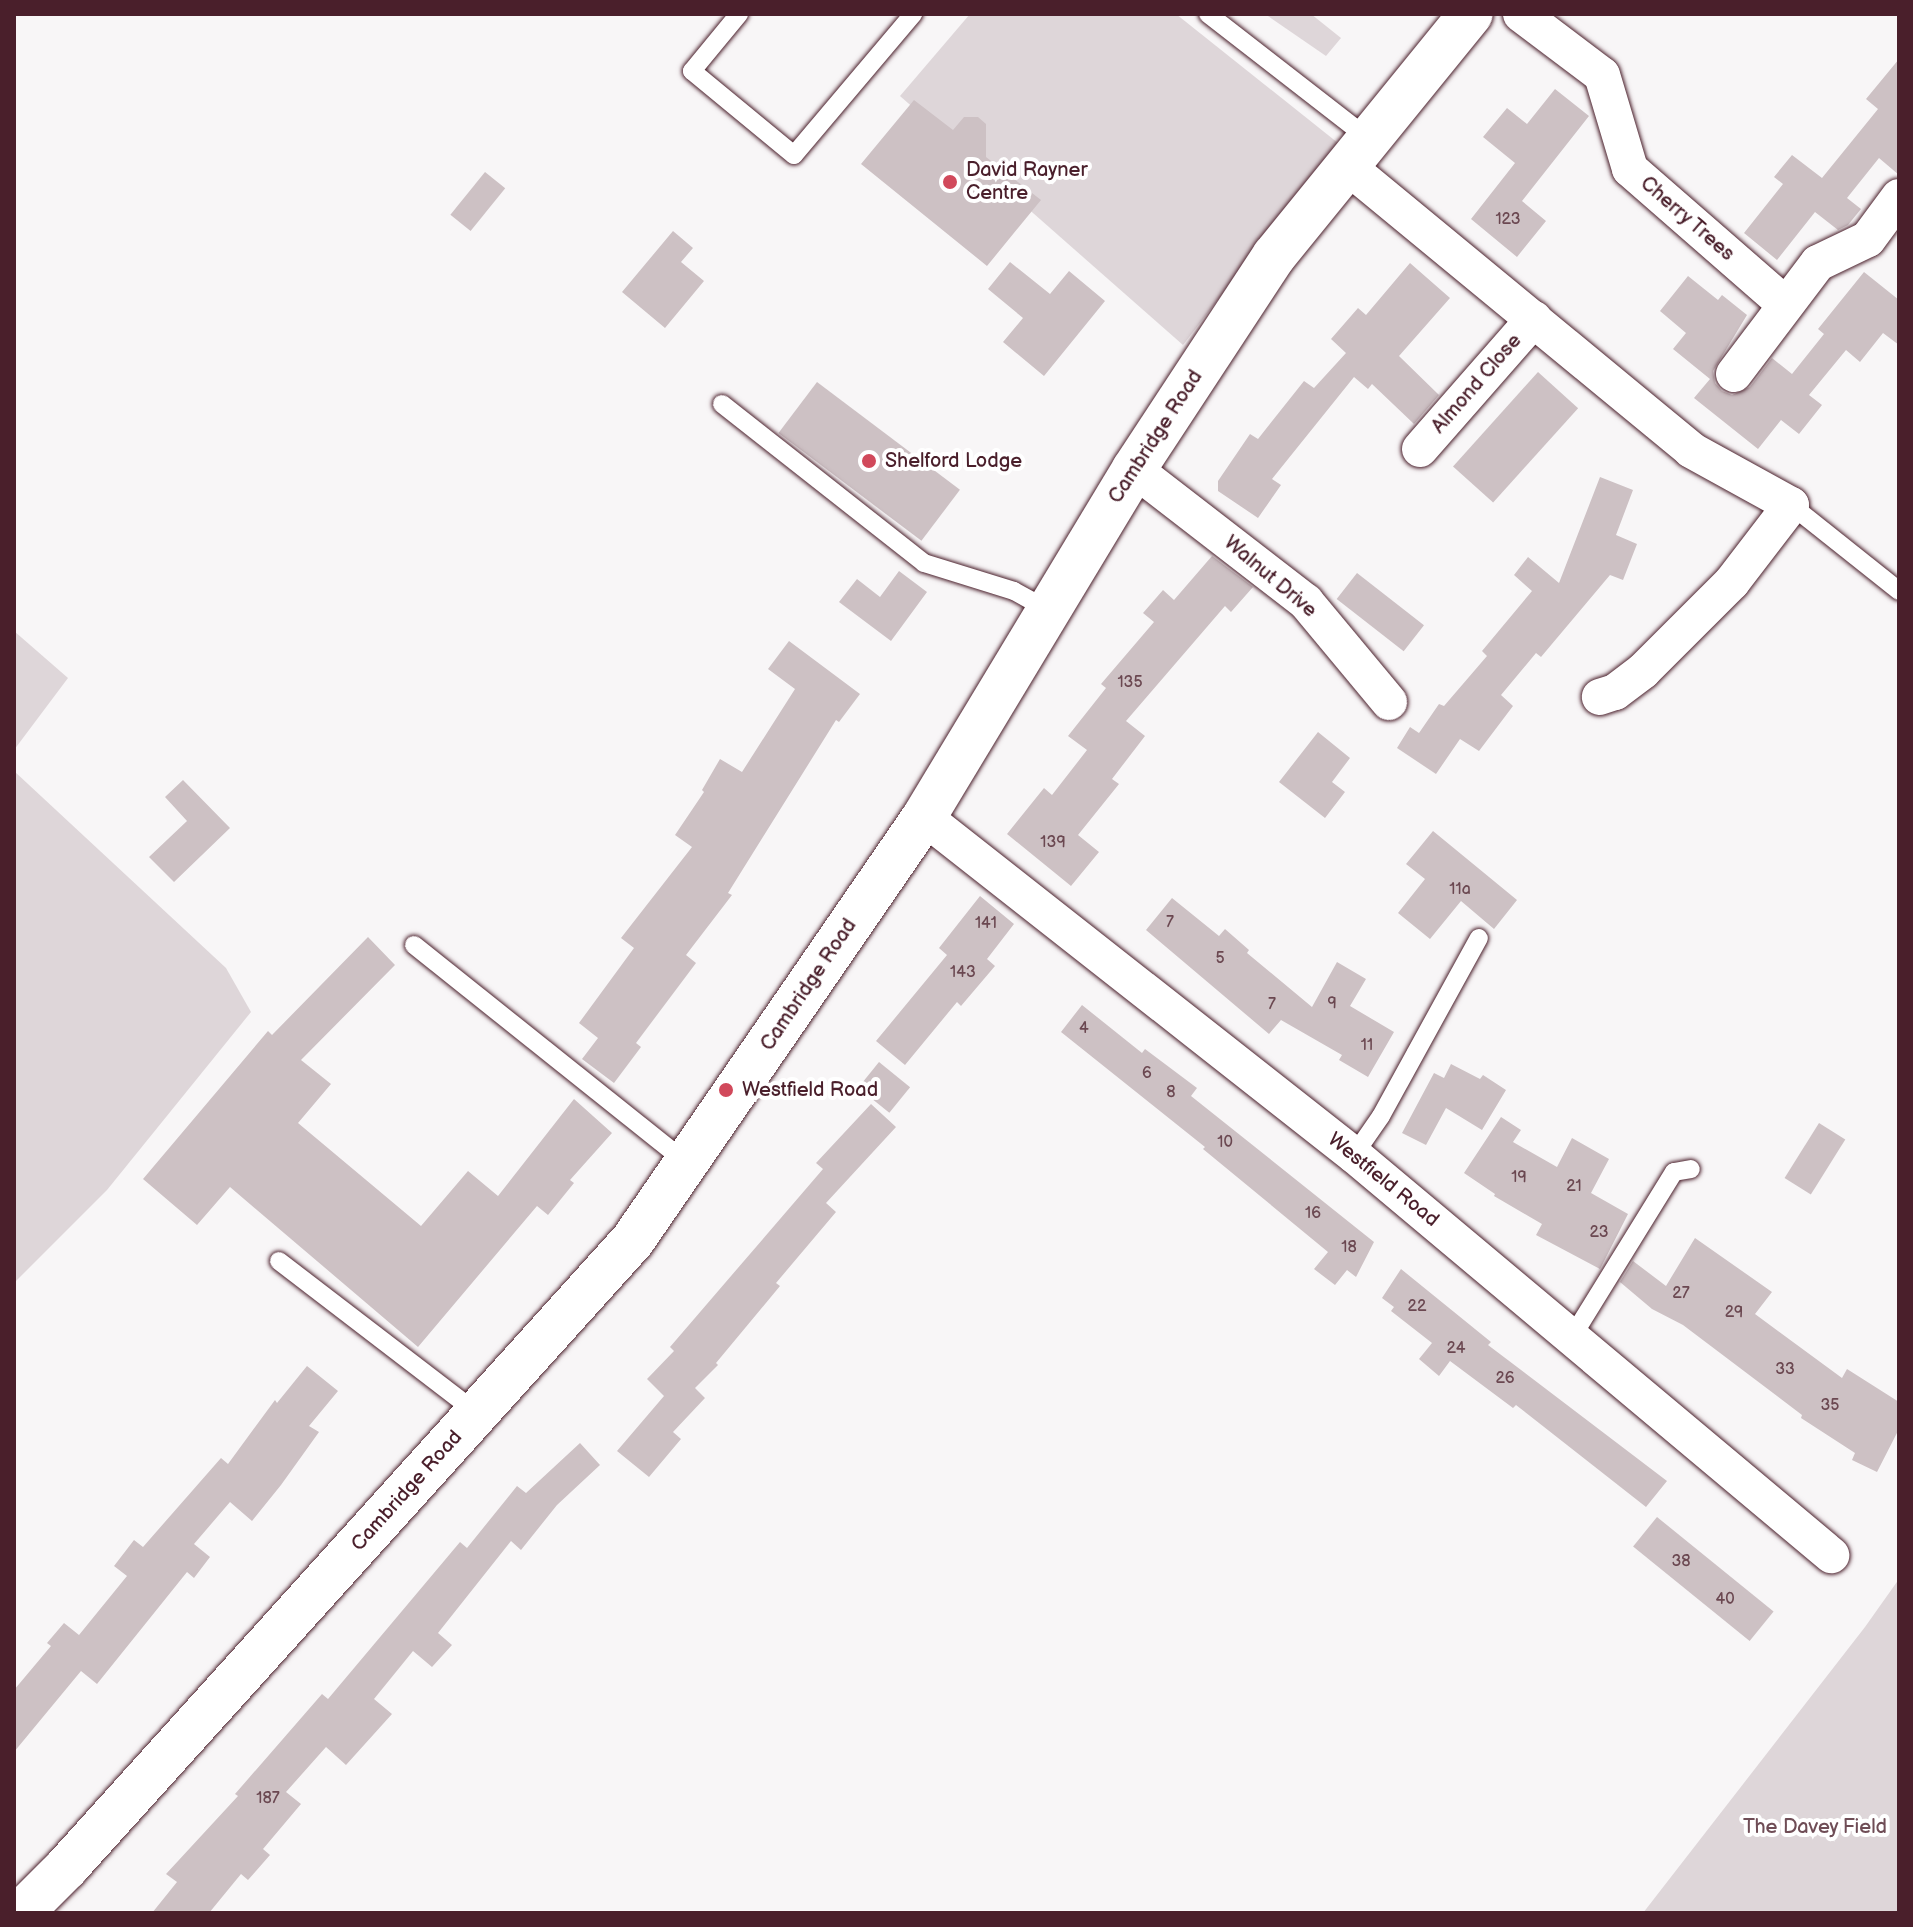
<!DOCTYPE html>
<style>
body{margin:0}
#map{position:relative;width:1913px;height:1927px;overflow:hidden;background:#f8f6f7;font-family:"Balsamiq Sans",sans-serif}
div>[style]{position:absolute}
.green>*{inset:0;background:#ded6d9}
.building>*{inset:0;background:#cdc1c4;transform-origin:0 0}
.roads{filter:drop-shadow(0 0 2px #4a1f2b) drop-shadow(0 0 2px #4a1f2b)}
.lane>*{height:18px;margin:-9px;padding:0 9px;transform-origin:9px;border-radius:9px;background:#fff}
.street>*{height:36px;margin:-18px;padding:0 18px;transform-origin:18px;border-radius:18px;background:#fff}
.primary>*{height:44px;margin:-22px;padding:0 22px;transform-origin:22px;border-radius:22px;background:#fff}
.dots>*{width:22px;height:22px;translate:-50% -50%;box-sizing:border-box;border:4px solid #fff;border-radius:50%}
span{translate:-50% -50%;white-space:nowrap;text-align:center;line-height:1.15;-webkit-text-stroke:8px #fff;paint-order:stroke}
.number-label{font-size:16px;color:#6b4851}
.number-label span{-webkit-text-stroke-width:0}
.poi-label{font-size:20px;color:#4a1f2b}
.left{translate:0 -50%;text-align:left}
.street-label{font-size:20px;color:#4a1f2b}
.park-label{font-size:20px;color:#6f4d56}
.frame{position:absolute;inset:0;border:16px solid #4a1f2b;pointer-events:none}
</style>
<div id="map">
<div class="green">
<div style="clip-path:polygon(970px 14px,1176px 14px,1338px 143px,1183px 345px,900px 96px)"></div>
<div style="clip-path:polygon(1265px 14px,1311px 14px,1341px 38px,1326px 56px)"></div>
<div style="clip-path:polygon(14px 631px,68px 678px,14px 750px)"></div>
<div style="clip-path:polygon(14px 771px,226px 968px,251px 1012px,107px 1190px,14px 1283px)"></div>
<div style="clip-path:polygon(1899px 1579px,1899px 1913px,1643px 1913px,1865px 1627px)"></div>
</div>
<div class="building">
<div style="clip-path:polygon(1899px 59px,1899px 175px,1879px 158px,1847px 198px,1861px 209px,1848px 225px,1838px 230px,1815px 212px,1777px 260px,1744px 233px,1783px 184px,1774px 177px,1792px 155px,1822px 178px,1878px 109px,1866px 99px)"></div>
<div style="clip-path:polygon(1555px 89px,1589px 116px,1522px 201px,1546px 221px,1517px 257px,1471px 219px,1515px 163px,1483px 137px,1507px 108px,1527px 124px)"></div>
<div style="clip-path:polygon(914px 100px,953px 130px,964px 117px,978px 117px,986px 124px,986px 157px,1041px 200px,987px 266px,861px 164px)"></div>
<div style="left:485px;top:172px;width:26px;height:55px;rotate:39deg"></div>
<div style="clip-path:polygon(673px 231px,693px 248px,681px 262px,704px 281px,665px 328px,622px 292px)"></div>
<div style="clip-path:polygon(1010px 262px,1050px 294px,1069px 271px,1105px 301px,1044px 376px,1003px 342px,1023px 318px,988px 289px)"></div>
<div style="clip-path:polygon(1410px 263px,1450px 298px,1399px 356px,1439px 395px,1414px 424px,1372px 384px,1368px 389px,1354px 377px,1272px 479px,1281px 485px,1258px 518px,1218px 491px,1218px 481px,1250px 434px,1258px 439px,1304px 381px,1314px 388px,1346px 353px,1331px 339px,1358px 308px,1366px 315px)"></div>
<div style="clip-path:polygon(1864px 272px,1899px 300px,1899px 345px,1883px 333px,1860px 362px,1846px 350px,1809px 395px,1822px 405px,1799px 434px,1781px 420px,1758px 449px,1694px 398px,1710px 379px,1673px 349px,1686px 333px,1660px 311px,1688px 276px,1718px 300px,1722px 295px,1747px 315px,1713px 371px,1715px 383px,1722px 391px,1732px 395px,1750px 387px,1772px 358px,1792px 374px,1824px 334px,1818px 329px)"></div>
<div style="left:1538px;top:372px;width:54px;height:127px;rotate:42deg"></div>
<div style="left:817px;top:382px;width:179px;height:64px;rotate:37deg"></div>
<div style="clip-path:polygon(1600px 477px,1633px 490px,1616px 535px,1637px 544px,1623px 580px,1610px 575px,1541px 657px,1536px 653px,1501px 695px,1513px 706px,1479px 751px,1460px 739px,1436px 774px,1397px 748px,1410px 727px,1419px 733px,1439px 704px,1444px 706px,1487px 656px,1482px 651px,1532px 591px,1514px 575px,1528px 557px,1559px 583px)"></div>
<div style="clip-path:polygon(1212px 556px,1253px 587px,1231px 612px,1225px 606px,1126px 721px,1145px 736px,1112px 779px,1119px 784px,1078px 835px,1099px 852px,1071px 886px,1007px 834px,1044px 788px,1052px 795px,1087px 750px,1068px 736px,1106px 688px,1101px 684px,1154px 622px,1143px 613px,1163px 590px,1174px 600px)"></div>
<div style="clip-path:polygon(899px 571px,927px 592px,891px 641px,839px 602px,857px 579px,880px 597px)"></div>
<div style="left:1357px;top:573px;width:85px;height:33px;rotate:38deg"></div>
<div style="clip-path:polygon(789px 641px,860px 694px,839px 722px,836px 720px,728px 893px,732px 895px,686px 955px,696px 963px,636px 1043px,641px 1047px,614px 1083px,582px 1059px,598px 1038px,579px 1023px,634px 948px,621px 938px,692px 847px,675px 835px,704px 792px,702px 790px,720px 759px,742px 772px,795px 689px,768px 669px)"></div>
<div style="clip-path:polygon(1318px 732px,1350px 758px,1332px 782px,1345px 792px,1325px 818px,1279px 782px)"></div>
<div style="clip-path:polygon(183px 780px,230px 828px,174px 882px,149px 857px,187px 821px,165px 797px)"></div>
<div style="clip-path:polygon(1433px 831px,1517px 900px,1494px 929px,1461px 901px,1430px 939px,1398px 913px,1425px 879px,1406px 864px)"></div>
<div style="clip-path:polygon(980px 896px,1014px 924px,987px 959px,995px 966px,961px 1006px,957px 1002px,905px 1065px,876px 1041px,947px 955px,939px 948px)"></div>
<div style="clip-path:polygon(1172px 898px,1219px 936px,1225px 929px,1249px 950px,1247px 953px,1312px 1007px,1337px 962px,1366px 979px,1350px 1006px,1394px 1032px,1368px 1077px,1339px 1060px,1342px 1055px,1281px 1020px,1269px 1034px,1146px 930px)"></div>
<div style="clip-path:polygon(368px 937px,395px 965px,301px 1060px,331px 1084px,298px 1123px,421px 1226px,468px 1171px,498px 1196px,574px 1099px,612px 1133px,570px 1180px,574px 1183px,548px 1215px,537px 1206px,418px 1347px,230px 1187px,197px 1225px,143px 1179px,268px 1031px,272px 1035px)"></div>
<div style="clip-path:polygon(1082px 1005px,1142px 1053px,1145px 1049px,1197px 1088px,1191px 1096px,1374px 1242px,1356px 1277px,1347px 1270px,1335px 1285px,1314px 1269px,1328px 1252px,1203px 1149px,1205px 1147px,1061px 1032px)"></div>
<div style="left:879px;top:1062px;width:40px;height:33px;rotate:39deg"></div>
<div style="clip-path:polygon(1451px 1064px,1480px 1079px,1483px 1075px,1506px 1090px,1482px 1130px,1446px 1108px,1426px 1145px,1402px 1133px,1434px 1073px,1444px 1078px)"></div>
<div style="clip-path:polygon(871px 1104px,896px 1127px,826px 1203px,836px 1212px,776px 1283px,780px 1286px,716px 1363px,718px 1365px,695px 1388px,705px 1398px,673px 1432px,681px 1439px,649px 1477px,617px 1451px,664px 1396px,647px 1379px,674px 1351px,670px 1347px,823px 1169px,816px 1163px)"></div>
<div style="clip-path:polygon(1501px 1117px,1521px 1130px,1513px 1142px,1557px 1167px,1572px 1138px,1609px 1159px,1591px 1193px,1628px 1214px,1600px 1269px,1536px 1235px,1542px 1224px,1494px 1196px,1495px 1194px,1464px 1173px)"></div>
<div style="left:1819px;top:1123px;width:31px;height:65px;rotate:32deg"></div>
<div style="clip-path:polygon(1695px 1238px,1772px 1292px,1755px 1314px,1842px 1378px,1847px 1369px,1899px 1402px,1899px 1429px,1877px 1472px,1852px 1460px,1855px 1453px,1801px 1418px,1802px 1415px,1683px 1325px,1652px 1309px,1620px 1282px,1633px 1261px,1666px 1286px)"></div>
<div style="clip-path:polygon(1401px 1269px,1491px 1342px,1488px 1345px,1667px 1481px,1646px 1507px,1516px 1405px,1513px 1408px,1450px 1361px,1439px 1376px,1419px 1359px,1432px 1343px,1391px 1311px,1394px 1307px,1382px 1298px)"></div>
<div style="clip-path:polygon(307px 1366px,338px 1391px,309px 1426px,319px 1432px,281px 1485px,252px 1521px,230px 1502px,194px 1544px,210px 1557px,194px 1578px,187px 1572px,97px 1684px,81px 1671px,14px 1752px,14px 1690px,51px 1646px,47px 1643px,64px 1623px,79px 1635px,127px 1576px,114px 1566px,134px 1540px,143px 1547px,221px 1458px,228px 1464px,275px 1400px,277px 1403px)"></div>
<div style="clip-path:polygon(580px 1443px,600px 1465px,557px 1505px,521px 1550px,511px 1541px,438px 1633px,452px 1645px,432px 1667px,413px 1651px,374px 1699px,392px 1714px,346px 1765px,326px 1747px,286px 1792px,301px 1804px,263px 1849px,270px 1855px,248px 1880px,241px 1874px,209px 1913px,152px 1913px,177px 1882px,166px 1874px,238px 1796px,235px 1794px,322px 1694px,328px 1699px,460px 1542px,467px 1548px,517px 1486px,526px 1493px)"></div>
<div style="left:1657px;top:1517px;width:150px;height:38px;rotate:39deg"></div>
</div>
<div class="roads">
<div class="lane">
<div style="left:739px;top:14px;width:74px;rotate:129.5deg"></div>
<div style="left:692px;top:71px;width:132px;rotate:39.5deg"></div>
<div style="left:794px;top:155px;width:185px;rotate:-49.8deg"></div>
<div style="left:1208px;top:14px;width:202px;rotate:37.8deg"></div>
<div style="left:722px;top:404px;width:257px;rotate:38.2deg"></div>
<div style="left:924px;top:563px;width:94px;rotate:17.3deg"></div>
<div style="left:1014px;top:591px;width:39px;rotate:29deg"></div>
<div style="left:1791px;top:505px;width:138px;rotate:38.5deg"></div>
<div style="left:414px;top:945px;width:349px;rotate:38.6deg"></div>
<div style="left:1354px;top:1155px;width:47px;rotate:-55.3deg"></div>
<div style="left:1381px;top:1116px;width:203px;rotate:-61.2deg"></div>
<div style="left:279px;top:1261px;width:250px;rotate:37.5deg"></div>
<div style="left:1572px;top:1337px;width:194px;rotate:-58.3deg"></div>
<div style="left:1674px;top:1172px;width:17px;rotate:-10deg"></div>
</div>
<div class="street">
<div style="left:1521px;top:14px;width:101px;rotate:37deg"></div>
<div style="left:1602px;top:75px;width:98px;rotate:73.4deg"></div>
<div style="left:1630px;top:169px;width:206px;rotate:41.1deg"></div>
<div style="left:1347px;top:166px;width:446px;rotate:39.5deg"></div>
<div style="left:1691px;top:450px;width:114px;rotate:28.8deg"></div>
<div style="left:1791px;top:505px;width:97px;rotate:127.5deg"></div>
<div style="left:1732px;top:582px;width:126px;rotate:135deg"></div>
<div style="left:1643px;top:671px;width:35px;rotate:143deg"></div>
<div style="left:1615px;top:692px;width:16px;rotate:162deg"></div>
<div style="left:1734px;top:374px;width:139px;rotate:-52.9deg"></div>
<div style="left:1818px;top:263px;width:55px;rotate:-25.6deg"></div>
<div style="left:1868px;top:239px;width:52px;rotate:-53.6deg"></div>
<div style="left:1420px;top:449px;width:173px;rotate:-48.8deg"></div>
<div style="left:1134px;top:469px;width:217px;rotate:37.7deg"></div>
<div style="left:1306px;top:602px;width:130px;rotate:50.3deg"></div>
<div style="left:924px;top:817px;width:547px;rotate:38.17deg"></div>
<div style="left:1354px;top:1155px;width:623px;rotate:39.98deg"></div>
</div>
<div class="primary">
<div style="left:21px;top:1913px;width:64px;rotate:-45deg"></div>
<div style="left:66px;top:1868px;width:846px;rotate:-47.92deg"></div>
<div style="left:633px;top:1240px;width:513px;rotate:-55.47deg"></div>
<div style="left:924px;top:817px;width:406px;rotate:-58.9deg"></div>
<div style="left:1134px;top:469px;width:255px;rotate:-56.7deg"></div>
<div style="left:1274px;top:256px;width:312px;rotate:-50.9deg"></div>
</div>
</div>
<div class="dots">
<div style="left:950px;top:182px;background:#d1495b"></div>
<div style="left:869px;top:461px;background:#d1495b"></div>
<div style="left:726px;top:1090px;background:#d1495b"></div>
</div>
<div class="number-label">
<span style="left:1508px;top:220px">123</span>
<span style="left:1130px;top:683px">135</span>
<span style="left:1053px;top:843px">139</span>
<span style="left:1460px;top:890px">11a</span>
<span style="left:1170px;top:923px">7</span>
<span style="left:986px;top:924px">141</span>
<span style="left:1220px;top:959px">5</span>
<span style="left:963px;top:973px">143</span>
<span style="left:1332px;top:1004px">9</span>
<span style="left:1272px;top:1005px">7</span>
<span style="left:1084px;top:1029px">4</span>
<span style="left:1367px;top:1046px">11</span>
<span style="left:1147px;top:1074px">6</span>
<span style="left:1171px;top:1093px">8</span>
<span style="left:1225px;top:1143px">10</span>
<span style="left:1519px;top:1178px">19</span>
<span style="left:1574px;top:1187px">21</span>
<span style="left:1313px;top:1214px">16</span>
<span style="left:1599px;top:1233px">23</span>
<span style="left:1349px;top:1248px">18</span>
<span style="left:1681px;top:1294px">27</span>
<span style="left:1417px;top:1307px">22</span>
<span style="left:1734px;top:1313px">29</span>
<span style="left:1456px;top:1349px">24</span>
<span style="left:1785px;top:1370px">33</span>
<span style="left:1505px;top:1379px">26</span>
<span style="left:1830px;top:1406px">35</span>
<span style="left:1681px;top:1562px">38</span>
<span style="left:1725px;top:1600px">40</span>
<span style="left:268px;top:1799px">187</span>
</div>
<div class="poi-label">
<span class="left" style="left:966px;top:182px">David Rayner<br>Centre</span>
<span class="left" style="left:885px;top:461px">Shelford Lodge</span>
<span class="left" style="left:742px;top:1090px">Westfield Road</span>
</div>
<div class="street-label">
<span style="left:1687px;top:219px;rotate:41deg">Cherry Trees</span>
<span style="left:1477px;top:384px;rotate:-49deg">Almond Close</span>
<span style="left:1156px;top:437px;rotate:-57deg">Cambridge Road</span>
<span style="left:1270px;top:577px;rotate:40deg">Walnut Drive</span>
<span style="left:809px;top:985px;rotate:-56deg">Cambridge Road</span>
<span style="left:1383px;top:1180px;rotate:39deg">Westfield Road</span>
<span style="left:407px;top:1491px;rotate:-48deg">Cambridge Road</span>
</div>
<div class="park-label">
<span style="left:1815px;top:1827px">The Davey Field</span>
</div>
<div class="frame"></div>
</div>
